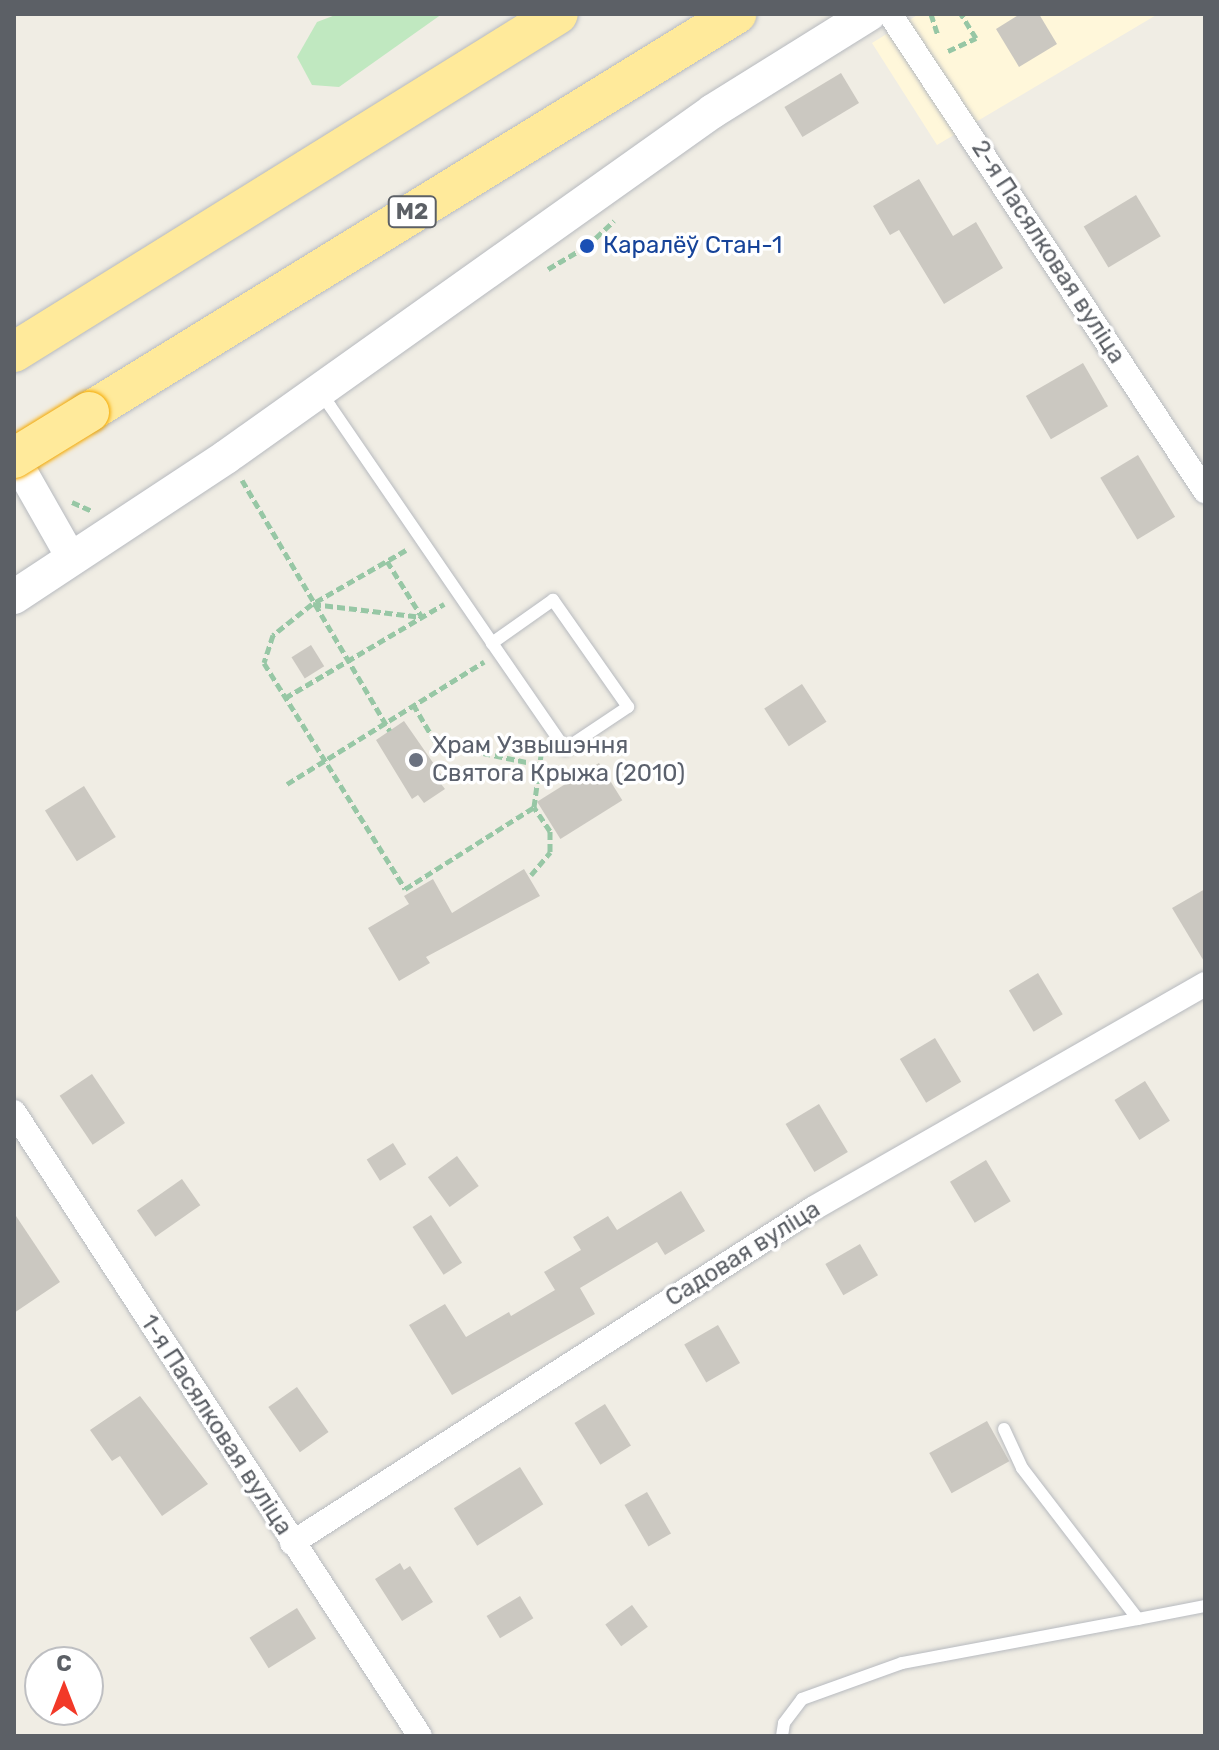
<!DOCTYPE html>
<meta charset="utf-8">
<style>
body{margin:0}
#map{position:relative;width:1219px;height:1750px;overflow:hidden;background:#f0ede4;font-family:Rubik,sans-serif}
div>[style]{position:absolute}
.commercial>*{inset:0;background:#fff7da}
.green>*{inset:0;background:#c0e8c0}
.building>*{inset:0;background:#cbc8c1;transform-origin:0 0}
.path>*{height:5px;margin-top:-2.5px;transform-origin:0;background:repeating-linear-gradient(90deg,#97c7a5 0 8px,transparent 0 12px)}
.roads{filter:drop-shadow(0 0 2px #b7babf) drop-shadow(0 0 2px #b7babf)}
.service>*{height:12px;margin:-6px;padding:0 6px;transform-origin:6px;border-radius:6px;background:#fff}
.minor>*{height:24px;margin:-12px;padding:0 12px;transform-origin:12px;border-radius:12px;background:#fff}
.tertiary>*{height:30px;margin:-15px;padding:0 15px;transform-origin:15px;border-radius:15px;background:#fff}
.secondary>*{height:34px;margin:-17px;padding:0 17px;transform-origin:17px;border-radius:17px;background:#fff}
.trunk>*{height:40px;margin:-20px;padding:0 20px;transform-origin:20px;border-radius:20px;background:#ffea9b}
.bridges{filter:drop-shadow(0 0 2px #f4a900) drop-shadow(0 0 2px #f4a900)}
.trunk-bridge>*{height:40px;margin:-20px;padding:0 20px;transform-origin:20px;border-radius:20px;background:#ffea9b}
.dots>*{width:22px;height:22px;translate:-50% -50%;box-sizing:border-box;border:4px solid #fff;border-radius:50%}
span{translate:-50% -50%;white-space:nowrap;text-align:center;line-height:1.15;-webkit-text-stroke:7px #fff;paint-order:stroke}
.shield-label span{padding:2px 6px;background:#fff;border:2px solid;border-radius:6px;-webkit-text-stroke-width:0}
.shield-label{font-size:22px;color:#5c6066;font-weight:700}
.transit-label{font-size:24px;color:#164399}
.left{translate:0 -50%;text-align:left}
.street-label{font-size:24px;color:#5c6066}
.worship-label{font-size:24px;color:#5b616d}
.frame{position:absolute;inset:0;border:16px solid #5c6066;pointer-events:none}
.north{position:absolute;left:24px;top:1646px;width:80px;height:80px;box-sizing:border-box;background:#fff;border:2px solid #bebfc2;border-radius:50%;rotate:0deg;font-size:22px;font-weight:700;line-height:32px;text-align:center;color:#5c6066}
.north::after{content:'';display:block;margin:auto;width:28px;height:36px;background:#f23928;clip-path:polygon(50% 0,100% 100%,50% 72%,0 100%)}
</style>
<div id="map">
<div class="commercial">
<div style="clip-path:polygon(919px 14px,1158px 14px,937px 145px,872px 43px)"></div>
</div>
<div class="green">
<div style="clip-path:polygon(338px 14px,442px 14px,339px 87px,312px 85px,297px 57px,317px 22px)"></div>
</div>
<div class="building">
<div style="clip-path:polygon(1020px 14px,1039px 14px,1057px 44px,1019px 67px,996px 29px)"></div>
<div style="left:841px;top:73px;width:35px;height:66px;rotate:59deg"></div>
<div style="clip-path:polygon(919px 179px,953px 236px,976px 222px,1003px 268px,944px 304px,899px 230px,890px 235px,873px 206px)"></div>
<div style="left:1136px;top:195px;width:48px;height:61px;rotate:59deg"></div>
<div style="left:1083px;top:363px;width:50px;height:66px;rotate:60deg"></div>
<div style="left:1138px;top:455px;width:72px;height:44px;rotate:59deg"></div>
<div style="left:311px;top:645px;width:25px;height:23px;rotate:58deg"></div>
<div style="left:802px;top:684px;width:45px;height:45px;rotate:57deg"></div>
<div style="clip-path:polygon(404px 721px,443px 777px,438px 780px,445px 789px,424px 803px,418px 795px,412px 799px,376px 740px)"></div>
<div style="left:599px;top:763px;width:44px;height:73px;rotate:58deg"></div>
<div style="left:84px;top:786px;width:60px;height:46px;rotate:58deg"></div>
<div style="clip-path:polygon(524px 869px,540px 896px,426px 957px,430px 963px,399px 981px,368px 928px,409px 904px,404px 896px,433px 879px,452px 913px)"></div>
<div style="clip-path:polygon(1205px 889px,1205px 963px,1172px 908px)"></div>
<div style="left:1038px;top:973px;width:48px;height:34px;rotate:59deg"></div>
<div style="left:935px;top:1038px;width:51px;height:41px;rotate:59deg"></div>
<div style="left:92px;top:1074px;width:59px;height:39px;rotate:56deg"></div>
<div style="left:1145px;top:1081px;width:47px;height:36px;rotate:58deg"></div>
<div style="left:819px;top:1104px;width:56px;height:39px;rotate:59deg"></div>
<div style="left:393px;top:1143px;width:25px;height:31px;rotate:58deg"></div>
<div style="left:457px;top:1156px;width:37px;height:36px;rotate:54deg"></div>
<div style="left:986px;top:1160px;width:48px;height:42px;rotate:59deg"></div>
<div style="left:182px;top:1179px;width:32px;height:55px;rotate:55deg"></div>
<div style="clip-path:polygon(681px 1191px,705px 1231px,665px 1255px,657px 1242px,580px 1288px,595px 1314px,452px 1395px,409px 1325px,445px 1304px,466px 1337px,509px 1312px,511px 1316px,555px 1290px,544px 1272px,581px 1250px,573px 1237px,608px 1216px,617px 1230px)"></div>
<div style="clip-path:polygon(14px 1213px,60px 1282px,14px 1313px)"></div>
<div style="left:431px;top:1215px;width:57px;height:22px;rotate:57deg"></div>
<div style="left:860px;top:1244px;width:36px;height:40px;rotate:60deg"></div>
<div style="left:718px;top:1325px;width:44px;height:39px;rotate:60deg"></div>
<div style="left:297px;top:1387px;width:55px;height:35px;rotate:55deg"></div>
<div style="clip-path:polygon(140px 1396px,208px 1484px,162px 1516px,120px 1456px,112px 1461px,90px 1430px)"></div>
<div style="left:605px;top:1404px;width:49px;height:36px;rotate:58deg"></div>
<div style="left:987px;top:1421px;width:46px;height:66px;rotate:61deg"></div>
<div style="left:520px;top:1467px;width:44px;height:78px;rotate:58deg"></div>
<div style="left:647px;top:1492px;width:48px;height:26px;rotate:60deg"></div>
<div style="clip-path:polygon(400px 1563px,404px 1570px,410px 1566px,433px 1602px,402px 1621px,375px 1579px)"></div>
<div style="left:520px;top:1596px;width:26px;height:39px;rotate:59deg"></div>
<div style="left:632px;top:1605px;width:27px;height:33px;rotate:54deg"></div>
<div style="left:297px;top:1608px;width:36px;height:56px;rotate:58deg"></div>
</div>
<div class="path">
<div style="left:931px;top:14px;width:22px;rotate:72deg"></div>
<div style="left:948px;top:51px;width:31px;rotate:-25deg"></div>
<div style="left:976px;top:38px;width:28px;rotate:-122deg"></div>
<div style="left:548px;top:269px;width:45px;rotate:-30.5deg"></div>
<div style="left:587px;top:246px;width:37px;rotate:-43deg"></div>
<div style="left:242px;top:480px;width:291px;rotate:59.5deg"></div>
<div style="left:72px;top:502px;width:22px;rotate:24deg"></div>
<div style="left:406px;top:550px;width:108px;rotate:150.1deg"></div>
<div style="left:312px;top:604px;width:50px;rotate:141.5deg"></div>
<div style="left:273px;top:635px;width:29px;rotate:108deg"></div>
<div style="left:264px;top:663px;width:266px;rotate:58deg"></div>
<div style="left:405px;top:889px;width:153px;rotate:-32.4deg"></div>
<div style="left:387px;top:561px;width:66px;rotate:58deg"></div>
<div style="left:313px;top:604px;width:110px;rotate:6.8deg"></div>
<div style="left:285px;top:698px;width:185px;rotate:-30.6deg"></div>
<div style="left:413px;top:704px;width:45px;rotate:59.5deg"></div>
<div style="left:436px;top:743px;width:122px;rotate:11.9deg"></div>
<div style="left:287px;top:784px;width:232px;rotate:-31.8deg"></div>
<div style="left:531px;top:875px;width:30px;rotate:-50deg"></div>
<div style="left:550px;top:852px;width:21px;rotate:-90deg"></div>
<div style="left:550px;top:831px;width:29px;rotate:-124deg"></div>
<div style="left:534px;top:807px;width:60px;rotate:-82.3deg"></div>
</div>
<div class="roads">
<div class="service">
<div style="left:321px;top:393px;width:16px;rotate:55deg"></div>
<div style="left:330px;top:406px;width:287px;rotate:55.6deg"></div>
<div style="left:492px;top:643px;width:129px;rotate:55.4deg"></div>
<div style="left:565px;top:749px;width:76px;rotate:-33.7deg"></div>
<div style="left:628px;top:707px;width:131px;rotate:-125deg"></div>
<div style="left:553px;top:600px;width:75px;rotate:144.8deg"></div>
<div style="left:1004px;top:1429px;width:43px;rotate:65.2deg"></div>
<div style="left:1022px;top:1468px;width:190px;rotate:52.5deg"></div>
<div style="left:1138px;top:1619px;width:68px;rotate:-11deg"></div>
<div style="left:782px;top:1736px;width:13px;rotate:-81deg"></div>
<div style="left:784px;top:1723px;width:30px;rotate:-53deg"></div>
<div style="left:802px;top:1699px;width:106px;rotate:-19.8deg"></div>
<div style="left:902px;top:1663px;width:240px;rotate:-10.6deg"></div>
</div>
<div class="minor">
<div style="left:890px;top:14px;width:572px;rotate:56.56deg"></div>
<div style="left:14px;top:1112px;width:744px;rotate:56.95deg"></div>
<div style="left:292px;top:1543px;width:620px;rotate:-32.69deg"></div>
<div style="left:814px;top:1208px;width:451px;rotate:-29.8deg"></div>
</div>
<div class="tertiary">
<div style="left:14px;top:457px;width:117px;rotate:60.4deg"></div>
</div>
<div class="secondary">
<div style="left:14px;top:597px;width:254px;rotate:-33.4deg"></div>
<div style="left:226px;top:457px;width:597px;rotate:-35.39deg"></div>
<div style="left:713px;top:111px;width:184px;rotate:-31.9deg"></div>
</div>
<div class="trunk">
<div style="left:14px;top:352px;width:640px;rotate:-31.85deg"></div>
<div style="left:89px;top:412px;width:760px;rotate:-31.6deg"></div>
</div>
</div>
<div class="bridges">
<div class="trunk-bridge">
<div style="left:14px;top:458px;width:88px;rotate:-31.5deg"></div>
</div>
</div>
<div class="dots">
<div style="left:587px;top:246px;background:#1a4fb4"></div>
<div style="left:416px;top:760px;background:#6b7280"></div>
</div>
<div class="shield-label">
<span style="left:412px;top:212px">М2</span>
</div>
<div class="transit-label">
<span class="left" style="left:603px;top:246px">Каралёў Стан-1</span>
</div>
<div class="street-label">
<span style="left:1048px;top:252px;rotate:57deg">2-я Пасялковая вуліца</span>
<span style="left:743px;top:1254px;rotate:-32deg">Садовая вуліца</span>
<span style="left:216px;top:1425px;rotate:57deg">1-я Пасялковая вуліца</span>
</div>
<div class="worship-label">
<span class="left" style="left:432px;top:760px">Храм Узвышэння<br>Святога Крыжа (2010)</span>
</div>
<div class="frame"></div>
<div class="north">С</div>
</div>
